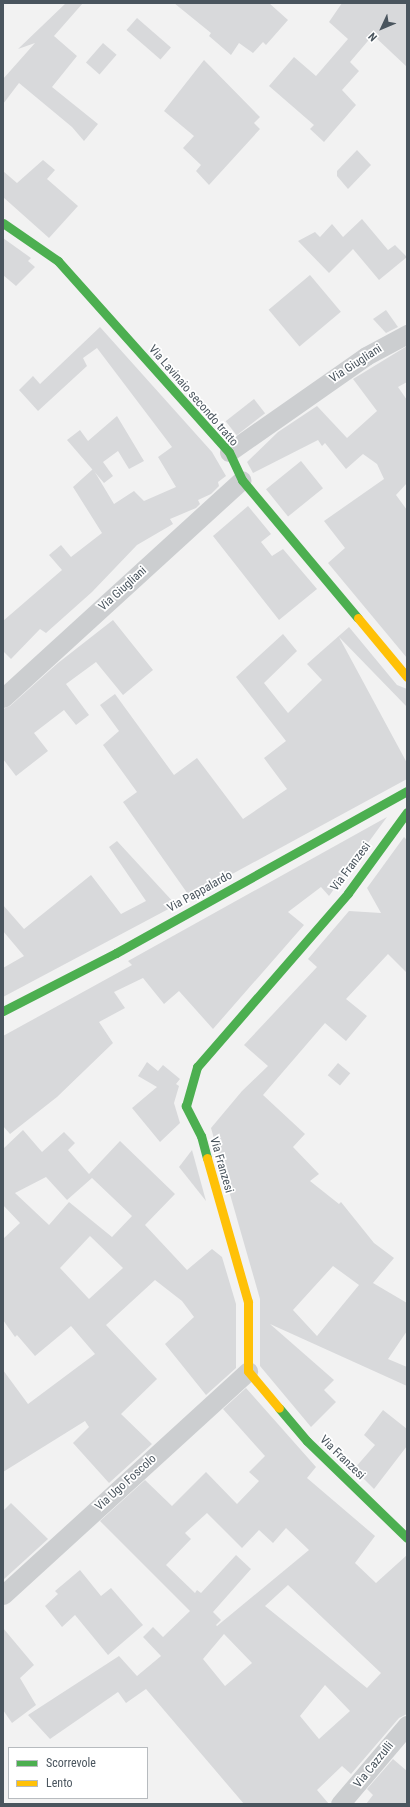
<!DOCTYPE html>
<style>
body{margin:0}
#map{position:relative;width:410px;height:1807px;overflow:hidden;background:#f2f2f2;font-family:"Roboto Condensed",sans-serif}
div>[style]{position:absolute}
.building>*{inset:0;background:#d8d9db;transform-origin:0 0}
.street>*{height:19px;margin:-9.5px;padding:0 9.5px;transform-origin:9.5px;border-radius:9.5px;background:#ccced0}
.fast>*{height:9px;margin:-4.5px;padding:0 4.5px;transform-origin:4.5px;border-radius:4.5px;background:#4caf50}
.slow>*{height:9px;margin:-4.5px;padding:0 4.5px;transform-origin:4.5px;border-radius:4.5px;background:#ffc107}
span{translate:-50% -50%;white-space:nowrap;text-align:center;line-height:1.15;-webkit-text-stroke:3.5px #fff;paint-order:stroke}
.street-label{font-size:12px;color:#4a555e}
.frame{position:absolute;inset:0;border:4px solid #4a555e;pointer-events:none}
.legend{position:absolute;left:8px;top:1747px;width:140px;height:52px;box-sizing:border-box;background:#fff;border:1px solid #b7bbbf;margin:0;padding:5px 7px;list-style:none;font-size:12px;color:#4a555e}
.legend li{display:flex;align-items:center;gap:8px;height:20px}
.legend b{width:20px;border:1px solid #b7bbbf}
.north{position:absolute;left:362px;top:8px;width:40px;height:40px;-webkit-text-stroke:3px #fff;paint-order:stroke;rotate:226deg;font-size:11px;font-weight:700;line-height:16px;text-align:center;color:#4a555e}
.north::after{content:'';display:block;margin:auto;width:14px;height:18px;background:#4a555e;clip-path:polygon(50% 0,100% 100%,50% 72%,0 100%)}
</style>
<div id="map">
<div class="building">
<div style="clip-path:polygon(66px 3px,83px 3px,54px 36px,77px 56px,52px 87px,98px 124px,84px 141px,72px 127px,19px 83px,3px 104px,3px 79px,35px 43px,18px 49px)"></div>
<div style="clip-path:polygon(174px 3px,269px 3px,288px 20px,266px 45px,263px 42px,253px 53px,239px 43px,231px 55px,209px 36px,211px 33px)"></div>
<div style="clip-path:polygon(342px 3px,407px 3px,407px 67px,373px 35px,350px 62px,359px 71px,342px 90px,356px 105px,324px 142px,310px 129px,314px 125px,269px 86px,294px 57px,316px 76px,348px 39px,329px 22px)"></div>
<div style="left:137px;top:18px;width:45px;height:16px;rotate:41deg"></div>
<div style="left:103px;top:43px;width:18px;height:26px;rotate:41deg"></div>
<div style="clip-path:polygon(204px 60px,260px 117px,254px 123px,260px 129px,209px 185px,196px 171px,201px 165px,183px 148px,194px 136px,164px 111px)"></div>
<div style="clip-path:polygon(357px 150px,371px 165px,348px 189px,337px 176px,337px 171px)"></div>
<div style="clip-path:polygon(43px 160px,55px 170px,47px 179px,78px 206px,49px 238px,3px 197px,3px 171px,17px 183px)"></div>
<div style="clip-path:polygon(362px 219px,388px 250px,395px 245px,407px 257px,379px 280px,353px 249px,329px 273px,298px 241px,315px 232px,320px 237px,332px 224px,343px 237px)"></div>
<div style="clip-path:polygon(3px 238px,31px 258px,28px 261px,35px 267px,16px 286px,3px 275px)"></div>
<div style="left:310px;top:275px;width:48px;height:54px;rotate:50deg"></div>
<div style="clip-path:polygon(386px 310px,398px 327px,386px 333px,373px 319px)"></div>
<div style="clip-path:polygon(100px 327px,212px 452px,226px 476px,218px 482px,219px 486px,211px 494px,198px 500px,200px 504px,196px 508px,170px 519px,173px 524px,137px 545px,92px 592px,46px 633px,40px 629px,11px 659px,3px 651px,3px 621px,62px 570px,49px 555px,61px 545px,71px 557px,102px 533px,73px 487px,93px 469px,114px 504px,134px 491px,144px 501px,176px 487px,158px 457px,172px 447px,97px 348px,83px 358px,87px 366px,38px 411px,19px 390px,33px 376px,40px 384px)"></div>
<div style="clip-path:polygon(407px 346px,407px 382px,398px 387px,407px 400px,407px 483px,396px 495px,407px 510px,407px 658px,328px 563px,345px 548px,324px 521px,384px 479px,377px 464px,363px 454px,346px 469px,325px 443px,322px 446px,318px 440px,253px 473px,247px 462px,278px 432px,317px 406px,347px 438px,377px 411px,353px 379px)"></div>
<div style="left:254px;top:399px;width:18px;height:36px;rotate:52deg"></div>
<div style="clip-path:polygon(117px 416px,144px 461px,129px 469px,118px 451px,103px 462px,113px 476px,104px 483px,67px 440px,80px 430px,88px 441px)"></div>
<div style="left:301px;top:461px;width:35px;height:45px;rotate:51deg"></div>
<div style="clip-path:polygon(248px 506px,271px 534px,261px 542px,272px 556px,283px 549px,317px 589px,279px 620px,213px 536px)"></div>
<div style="clip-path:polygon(113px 620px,153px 670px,123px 695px,96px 662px,66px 684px,89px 715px,76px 725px,64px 710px,34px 733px,48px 751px,16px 776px,3px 759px,3px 709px,10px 706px,58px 663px)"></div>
<div style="clip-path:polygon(349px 627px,397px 685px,407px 689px,407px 707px,339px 637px,407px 763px,407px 779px,190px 897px,123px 802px,137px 792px,103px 745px,119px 731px,100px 705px,115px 694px,174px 775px,197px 758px,243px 819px,287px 789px,264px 758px,286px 741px,236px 677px,283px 634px,297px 651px,264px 683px,288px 713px,322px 680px,307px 664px)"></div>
<div style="clip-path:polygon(387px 817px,329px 896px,321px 887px,288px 912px,304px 925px,213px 1029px,179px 991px,164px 1004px,143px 978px,114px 992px,125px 1008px,99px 1022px,113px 1043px,57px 1097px,10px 1134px,3px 1126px,3px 1036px,132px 965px,128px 961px)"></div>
<div style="clip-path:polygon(evenodd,404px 837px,407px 840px,407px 973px,388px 954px,346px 999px,367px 1016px,346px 1041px,325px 1023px,263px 1095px,305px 1134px,293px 1147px,319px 1174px,310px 1181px,339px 1204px,341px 1202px,374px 1243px,394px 1258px,373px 1283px,407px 1303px,407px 1331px,388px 1359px,407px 1367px,407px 1386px,270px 1324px,334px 1380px,324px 1390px,336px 1402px,311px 1427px,260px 1366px,260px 1299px,211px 1128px,242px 1091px,268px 1066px,244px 1045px,317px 967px,308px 959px,349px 911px,381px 913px,367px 888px,404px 837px,333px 1266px,359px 1285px,317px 1336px,293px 1310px,333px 1266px)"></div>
<div style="clip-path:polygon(117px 841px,176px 905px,3px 997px,3px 968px,24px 956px,3px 931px,3px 905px,24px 929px,91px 875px,121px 914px,146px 901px,109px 847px)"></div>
<div style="clip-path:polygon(147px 1062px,158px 1071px,163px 1065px,180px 1079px,176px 1084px,179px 1086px,174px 1103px,180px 1123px,160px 1142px,132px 1108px,157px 1087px,138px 1076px)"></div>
<div style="left:338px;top:1063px;width:16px;height:16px;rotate:40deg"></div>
<div style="clip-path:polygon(evenodd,23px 1130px,42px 1152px,64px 1132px,75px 1143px,68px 1150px,89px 1174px,120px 1141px,175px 1194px,145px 1225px,187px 1270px,212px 1249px,222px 1257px,236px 1304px,236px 1368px,206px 1395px,165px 1344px,194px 1317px,182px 1301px,155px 1280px,106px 1325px,157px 1379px,121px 1414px,152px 1444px,109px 1483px,73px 1443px,89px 1427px,85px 1421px,3px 1472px,3px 1370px,28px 1404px,95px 1354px,71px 1326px,35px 1356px,17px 1335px,15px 1337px,3px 1320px,3px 1239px,20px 1223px,3px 1205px,3px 1149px,23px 1130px,46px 1177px,67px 1200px,92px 1178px,132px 1216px,112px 1237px,69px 1202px,49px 1225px,15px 1193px,46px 1177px,23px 1130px,90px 1236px,123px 1268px,89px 1299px,60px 1268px,90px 1236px)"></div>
<div style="clip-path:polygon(192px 1150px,206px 1201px,179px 1167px)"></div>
<div style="clip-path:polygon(evenodd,246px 1388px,316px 1467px,307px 1478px,375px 1536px,355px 1563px,376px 1583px,407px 1555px,407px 1714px,399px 1718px,351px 1774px,342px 1766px,317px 1790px,329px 1804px,244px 1804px,146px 1689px,126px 1703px,118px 1692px,50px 1739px,28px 1715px,119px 1656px,137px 1676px,161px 1656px,143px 1637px,153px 1627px,163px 1637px,190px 1611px,100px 1521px,145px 1480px,172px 1506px,206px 1472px,237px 1504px,259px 1481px,249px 1472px,265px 1456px,223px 1409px,246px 1388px,207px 1513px,242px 1548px,259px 1530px,273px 1543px,286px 1528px,309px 1550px,217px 1626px,223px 1632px,216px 1625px,221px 1620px,213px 1612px,251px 1569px,236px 1555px,201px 1593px,197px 1590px,195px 1593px,166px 1565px,191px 1539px,185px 1533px,207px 1513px,246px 1388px,288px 1585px,381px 1673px,367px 1688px,265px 1606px,288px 1585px,246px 1388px,224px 1634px,252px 1663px,225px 1686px,203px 1659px,224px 1634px,246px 1388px,325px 1685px,350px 1711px,319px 1739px,300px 1716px,325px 1685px)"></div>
<div style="clip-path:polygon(383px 1410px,407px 1429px,407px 1446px,374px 1489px,354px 1469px,375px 1445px,364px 1435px)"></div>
<div style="clip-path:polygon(11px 1503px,48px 1539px,3px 1580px,3px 1511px)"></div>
<div style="clip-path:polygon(80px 1570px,101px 1596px,111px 1588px,143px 1625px,108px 1655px,75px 1615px,62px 1627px,45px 1606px,58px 1594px,55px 1591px)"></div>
<div style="clip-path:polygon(3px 1628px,34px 1665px,20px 1678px,36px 1705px,12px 1723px,3px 1710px)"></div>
<div style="clip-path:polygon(393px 1759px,407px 1771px,407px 1804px,366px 1804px,373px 1795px,367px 1789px)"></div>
</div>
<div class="street">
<div style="left:229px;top:452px;width:167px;rotate:-35deg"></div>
<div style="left:366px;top:356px;width:47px;rotate:-28.2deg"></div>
<div style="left:3px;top:698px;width:323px;rotate:-42.4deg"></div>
<div style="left:3px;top:1595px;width:332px;rotate:-42.4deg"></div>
<div style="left:340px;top:1804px;width:104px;rotate:-49.7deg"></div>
</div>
<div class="fast">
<div style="left:3px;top:223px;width:67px;rotate:34.6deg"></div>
<div style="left:58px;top:261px;width:256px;rotate:48.2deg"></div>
<div style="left:229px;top:452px;width:31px;rotate:65deg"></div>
<div style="left:242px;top:480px;width:180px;rotate:50deg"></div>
<div style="left:3px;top:1011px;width:127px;rotate:-27.2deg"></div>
<div style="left:116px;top:953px;width:333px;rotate:-29.1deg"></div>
<div style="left:207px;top:1158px;width:23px;rotate:-105deg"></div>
<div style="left:201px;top:1136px;width:34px;rotate:-117deg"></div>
<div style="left:186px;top:1106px;width:41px;rotate:-74.2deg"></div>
<div style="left:197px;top:1067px;width:230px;rotate:-49deg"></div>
<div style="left:348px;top:893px;width:100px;rotate:-53.9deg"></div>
<div style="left:279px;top:1408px;width:43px;rotate:49.7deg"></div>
<div style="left:307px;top:1441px;width:139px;rotate:44.1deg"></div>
</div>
<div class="slow">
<div style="left:358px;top:618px;width:77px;rotate:50.3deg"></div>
<div style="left:207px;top:1158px;width:150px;rotate:74.1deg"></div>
<div style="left:248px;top:1302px;width:69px;rotate:90deg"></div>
<div style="left:248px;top:1371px;width:48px;rotate:50deg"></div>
</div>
<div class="street-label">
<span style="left:356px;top:364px;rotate:-33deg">Via Giugliani</span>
<span style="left:193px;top:396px;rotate:49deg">Via Lavinaio secondo tratto</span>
<span style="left:123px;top:589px;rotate:-42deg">Via Giugliani</span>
<span style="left:351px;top:867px;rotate:-53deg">Via Franzesi</span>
<span style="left:200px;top:892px;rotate:-29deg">Via Pappalardo</span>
<span style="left:221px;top:1165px;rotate:74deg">Via Franzesi</span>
<span style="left:342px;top:1458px;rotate:44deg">Via Franzesi</span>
<span style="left:126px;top:1483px;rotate:-42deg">Via Ugo Foscolo</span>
<span style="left:374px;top:1765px;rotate:-51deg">Via Cazzulli</span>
</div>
<div class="frame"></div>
<ul class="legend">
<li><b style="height:5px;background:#4caf50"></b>Scorrevole</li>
<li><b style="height:5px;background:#ffc107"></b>Lento</li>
</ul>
<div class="north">N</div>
</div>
